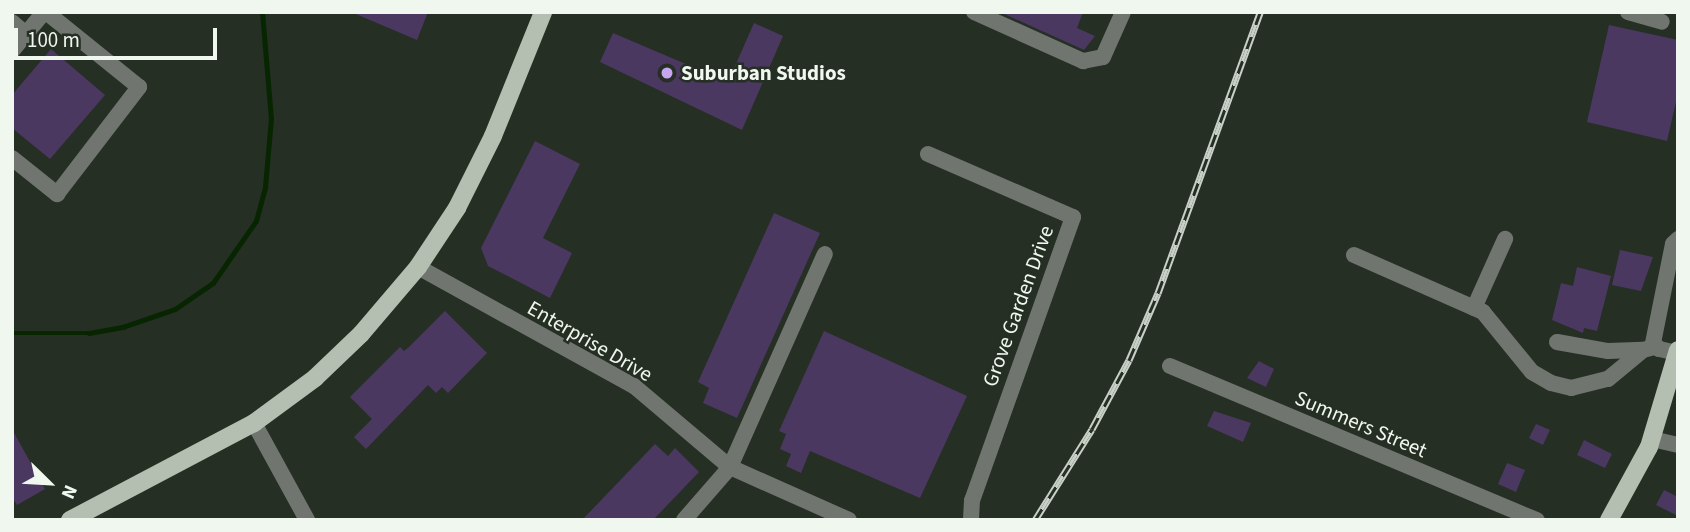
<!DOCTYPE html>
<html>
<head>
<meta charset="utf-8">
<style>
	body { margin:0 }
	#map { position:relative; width:1690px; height:532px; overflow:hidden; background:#252f23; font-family:"Source Sans 3",sans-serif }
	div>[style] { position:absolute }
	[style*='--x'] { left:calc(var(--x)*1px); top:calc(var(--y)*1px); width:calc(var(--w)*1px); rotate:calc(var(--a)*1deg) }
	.stream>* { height:4.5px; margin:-2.25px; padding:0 2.25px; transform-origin:2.25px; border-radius:2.25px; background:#082501 }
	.building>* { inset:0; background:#4a3861 }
	.minor>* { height:16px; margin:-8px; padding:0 8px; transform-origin:8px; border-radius:8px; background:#70756f }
	.major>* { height:18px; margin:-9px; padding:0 9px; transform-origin:9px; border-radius:9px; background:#b4bfb1 }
	.rail>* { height:7px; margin-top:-3.5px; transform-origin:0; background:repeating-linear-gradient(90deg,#252f23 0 13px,#c8d0c7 0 26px); box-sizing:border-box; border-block:2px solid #c8d0c7 }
	.dots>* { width:19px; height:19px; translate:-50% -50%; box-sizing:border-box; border:4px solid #252f23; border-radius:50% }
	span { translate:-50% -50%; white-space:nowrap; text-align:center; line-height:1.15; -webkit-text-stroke:5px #252f23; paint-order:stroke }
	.poi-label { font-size:21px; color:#f0f7ef; font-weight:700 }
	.left { translate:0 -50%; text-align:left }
	.street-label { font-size:21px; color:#f0f7ef }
	.frame { position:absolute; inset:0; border:14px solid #f0f7ef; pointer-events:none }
	.north { position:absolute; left:14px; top:448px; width:70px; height:70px; -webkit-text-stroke:5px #252f23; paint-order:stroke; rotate:114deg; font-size:19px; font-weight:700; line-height:28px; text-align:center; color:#f0f7ef }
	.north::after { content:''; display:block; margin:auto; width:24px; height:32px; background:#f0f7ef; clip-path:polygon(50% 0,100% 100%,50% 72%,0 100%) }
	.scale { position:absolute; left:14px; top:28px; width:203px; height:32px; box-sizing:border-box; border:4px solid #f0f7ef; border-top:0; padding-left:9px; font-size:21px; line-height:24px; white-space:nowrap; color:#f0f7ef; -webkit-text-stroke:5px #252f23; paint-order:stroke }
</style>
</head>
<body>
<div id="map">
	<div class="stream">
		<div style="--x:12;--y:333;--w:77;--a:0"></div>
		<div style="--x:89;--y:333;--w:35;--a:-10"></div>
		<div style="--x:123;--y:327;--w:55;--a:-19.1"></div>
		<div style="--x:175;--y:309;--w:46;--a:-34.4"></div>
		<div style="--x:213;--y:283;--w:75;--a:-55.3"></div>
		<div style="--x:256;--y:221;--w:35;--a:-75"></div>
		<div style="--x:265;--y:187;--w:68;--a:-85"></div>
		<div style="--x:271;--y:119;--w:107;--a:-94.8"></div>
	</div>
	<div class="building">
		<div style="clip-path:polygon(351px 12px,428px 12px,417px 40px)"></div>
		<div style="clip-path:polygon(1000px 12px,1083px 12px,1077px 28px,1095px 36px,1084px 50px)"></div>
		<div style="clip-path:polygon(754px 23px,783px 36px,742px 130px,600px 62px,613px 33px,728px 82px)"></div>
		<div style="clip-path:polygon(1609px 25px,1678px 40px,1678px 93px,1667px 141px,1587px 122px)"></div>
		<div style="clip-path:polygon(51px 49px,105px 95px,50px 159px,12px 128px,12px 95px)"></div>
		<div style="clip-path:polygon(535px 141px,580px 164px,543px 238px,572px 253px,550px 298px,488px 266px,481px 248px)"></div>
		<div style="clip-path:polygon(774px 213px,820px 233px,737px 418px,703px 403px,709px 388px,698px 382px)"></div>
		<div style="clip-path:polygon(1620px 250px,1653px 257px,1641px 291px,1612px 285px)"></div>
		<div style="clip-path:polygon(1577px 267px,1611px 276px,1597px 331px,1584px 328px,1583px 333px,1552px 320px,1561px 283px,1573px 286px)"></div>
		<div style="clip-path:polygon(445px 311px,487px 353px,448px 393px,442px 387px,436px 393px,428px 385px,366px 449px,354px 437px,372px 419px,350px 397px,400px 347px,404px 351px,409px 347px)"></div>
		<div style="clip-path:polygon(824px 331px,967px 396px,920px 498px,810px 451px,801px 473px,786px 466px,791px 454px,780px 449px,786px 434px,779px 431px)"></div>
		<div style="clip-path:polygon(1259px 361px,1274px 369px,1266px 387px,1247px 378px)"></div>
		<div style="clip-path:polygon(1214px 411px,1251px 423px,1243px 442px,1207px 426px)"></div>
		<div style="clip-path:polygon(1536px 424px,1550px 430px,1543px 445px,1529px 438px)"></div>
		<div style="clip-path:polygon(12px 429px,45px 489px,17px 505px,12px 497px)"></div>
		<div style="clip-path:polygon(1584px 440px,1612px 454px,1605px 468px,1577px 455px)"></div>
		<div style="clip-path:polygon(655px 444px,668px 456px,675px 448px,699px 472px,653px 520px,582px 520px)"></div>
		<div style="clip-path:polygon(1507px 463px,1525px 470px,1516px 492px,1498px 484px)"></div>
		<div style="clip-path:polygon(1664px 490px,1678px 497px,1678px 516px,1656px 505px)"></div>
	</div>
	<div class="minor">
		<div style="--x:974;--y:12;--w:120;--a:24.2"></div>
		<div style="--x:1083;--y:61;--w:20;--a:-11"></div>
		<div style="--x:1103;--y:57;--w:49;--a:-66"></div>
		<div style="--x:1628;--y:12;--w:35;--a:16"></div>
		<div style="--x:12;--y:22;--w:18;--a:41"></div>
		<div style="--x:12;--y:51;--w:50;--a:-50.6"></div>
		<div style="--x:928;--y:154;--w:158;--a:23.5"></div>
		<div style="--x:1073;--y:217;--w:300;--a:109.6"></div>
		<div style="--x:972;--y:500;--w:20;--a:93"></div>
		<div style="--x:12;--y:158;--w:58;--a:38.7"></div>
		<div style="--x:57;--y:194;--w:135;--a:-52.5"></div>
		<div style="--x:139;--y:87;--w:119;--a:-141.1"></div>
		<div style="--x:1354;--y:255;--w:141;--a:23.8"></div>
		<div style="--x:1483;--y:312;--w:77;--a:50.8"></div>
		<div style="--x:1532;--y:372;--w:22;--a:30"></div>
		<div style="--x:1551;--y:383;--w:21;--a:14"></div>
		<div style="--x:1571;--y:388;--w:38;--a:-14"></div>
		<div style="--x:1608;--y:379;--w:45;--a:-39.6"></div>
		<div style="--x:1643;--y:350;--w:12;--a:-14"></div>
		<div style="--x:418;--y:267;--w:247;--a:28.9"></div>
		<div style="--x:634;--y:386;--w:126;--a:40.2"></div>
		<div style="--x:730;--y:467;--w:130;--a:24"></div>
		<div style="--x:1474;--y:308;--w:76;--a:-65.8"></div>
		<div style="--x:1557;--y:342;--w:52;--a:10"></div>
		<div style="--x:1608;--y:351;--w:35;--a:-2"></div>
		<div style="--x:1677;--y:353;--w:18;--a:-167"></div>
		<div style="--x:1659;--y:349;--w:8;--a:-135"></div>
		<div style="--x:1653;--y:343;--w:101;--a:-78.6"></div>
		<div style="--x:1673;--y:244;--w:7;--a:-45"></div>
		<div style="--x:1170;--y:366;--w:398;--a:22.8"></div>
		<div style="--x:254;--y:423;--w:111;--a:61.3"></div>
		<div style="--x:1652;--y:439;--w:27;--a:13"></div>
		<div style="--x:684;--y:520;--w:70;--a:-49"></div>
		<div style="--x:730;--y:467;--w:233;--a:-66"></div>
	</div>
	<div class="major">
		<div style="--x:70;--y:520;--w:208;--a:-27.8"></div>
		<div style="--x:254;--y:423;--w:76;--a:-36.4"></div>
		<div style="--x:315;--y:378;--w:64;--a:-43.7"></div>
		<div style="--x:361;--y:334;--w:88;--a:-49.6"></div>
		<div style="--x:418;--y:267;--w:71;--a:-56.5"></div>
		<div style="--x:457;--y:208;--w:80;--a:-63.4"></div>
		<div style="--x:493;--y:136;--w:134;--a:-68"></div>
		<div style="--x:1609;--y:520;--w:83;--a:-61.3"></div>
		<div style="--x:1649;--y:447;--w:101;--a:-73.4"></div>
	</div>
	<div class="rail">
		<div style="--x:1035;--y:520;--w:107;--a:-57.9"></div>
		<div style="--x:1092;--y:429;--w:78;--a:-61.8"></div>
		<div style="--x:1129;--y:360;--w:73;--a:-66.6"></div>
		<div style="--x:1158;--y:293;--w:299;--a:-70"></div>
	</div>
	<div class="dots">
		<div style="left:667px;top:73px;background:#c6a6f0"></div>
	</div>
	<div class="poi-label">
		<span class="left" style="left:681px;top:73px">Suburban Studios</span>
	</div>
	<div class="street-label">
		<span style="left:1018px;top:306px;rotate:-70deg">Grove Garden Drive</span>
		<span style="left:590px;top:341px;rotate:30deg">Enterprise Drive</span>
		<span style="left:1361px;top:424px;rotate:23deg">Summers Street</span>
	</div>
	<div class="frame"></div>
	<div class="north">N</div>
	<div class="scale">100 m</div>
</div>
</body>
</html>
